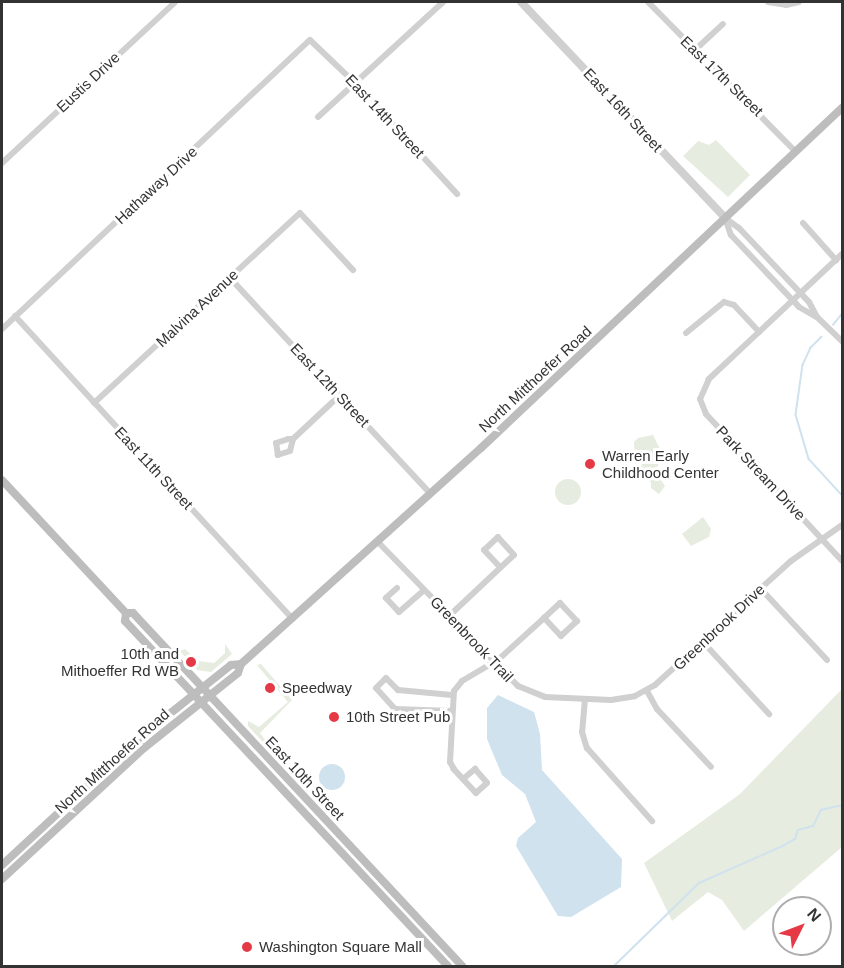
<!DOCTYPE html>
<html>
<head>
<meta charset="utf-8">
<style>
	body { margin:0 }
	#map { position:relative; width:844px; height:968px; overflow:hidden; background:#fff; font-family:Arial,sans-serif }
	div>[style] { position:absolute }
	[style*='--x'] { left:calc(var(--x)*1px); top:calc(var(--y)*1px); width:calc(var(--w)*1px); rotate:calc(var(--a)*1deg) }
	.green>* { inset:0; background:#e6ecdf }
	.round { border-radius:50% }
	.water>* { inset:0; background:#cfe2ee }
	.stream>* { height:1.5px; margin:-0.75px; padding:0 0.75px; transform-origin:0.75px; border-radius:0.75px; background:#cfe2ee }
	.minor>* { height:6px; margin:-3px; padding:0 3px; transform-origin:3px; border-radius:3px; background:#d0d0d0 }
	.tertiary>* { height:8px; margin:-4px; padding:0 4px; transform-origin:4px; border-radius:4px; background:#d0d0d0 }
	.secondary>* { height:8px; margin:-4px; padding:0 4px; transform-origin:4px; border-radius:4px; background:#bdbdbd }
	.dots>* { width:16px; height:16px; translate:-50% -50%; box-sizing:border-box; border:3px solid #fff; border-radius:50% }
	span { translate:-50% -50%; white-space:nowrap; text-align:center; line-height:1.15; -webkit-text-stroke:6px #fff; paint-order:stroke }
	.street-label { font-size:15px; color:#333 }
	.poi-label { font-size:15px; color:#333 }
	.left { translate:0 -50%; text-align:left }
	.right { translate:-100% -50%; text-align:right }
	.frame { position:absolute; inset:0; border:3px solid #333; pointer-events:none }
	.north { position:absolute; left:772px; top:896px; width:60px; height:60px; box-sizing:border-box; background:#fff; border:2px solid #adadad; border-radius:50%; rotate:48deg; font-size:16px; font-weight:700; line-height:24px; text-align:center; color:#333 }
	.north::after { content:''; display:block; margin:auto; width:21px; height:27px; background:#e63946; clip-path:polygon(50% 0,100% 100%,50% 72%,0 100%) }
</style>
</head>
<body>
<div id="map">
	<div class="green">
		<div style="clip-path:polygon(716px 140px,750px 175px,728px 197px,683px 156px,698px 141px,709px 145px)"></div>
		<div style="clip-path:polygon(653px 435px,663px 455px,655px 472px,665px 486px,659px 494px,651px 488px,651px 482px,636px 476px,634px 442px,638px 438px)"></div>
		<div class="round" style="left:555px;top:479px;width:26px;height:26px"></div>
		<div style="clip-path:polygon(703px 517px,711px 529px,709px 537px,691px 546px,682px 534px)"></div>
		<div style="clip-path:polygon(225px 644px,232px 654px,211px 672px,197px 670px,180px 651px,185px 649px,198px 661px,214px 663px,225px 653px)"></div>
		<div style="clip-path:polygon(261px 664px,292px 700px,260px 733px,278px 758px,248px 726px,248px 721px,259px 727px,288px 702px,257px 665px)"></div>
		<div style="clip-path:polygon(842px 689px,842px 847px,744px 931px,722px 900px,708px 892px,672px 921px,644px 863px,740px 794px)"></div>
	</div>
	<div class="water">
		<div style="clip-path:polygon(498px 695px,534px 712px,540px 734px,542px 770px,622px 859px,621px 887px,571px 917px,558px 916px,516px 846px,518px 838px,536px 822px,525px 794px,502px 775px,487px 739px,487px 708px)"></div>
		<div class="round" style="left:319px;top:764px;width:26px;height:26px"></div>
	</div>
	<div class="stream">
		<div style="--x:833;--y:325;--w:14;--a:-51"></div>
		<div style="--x:822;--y:337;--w:16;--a:135"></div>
		<div style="--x:811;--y:348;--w:19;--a:115"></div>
		<div style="--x:803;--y:365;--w:50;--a:98"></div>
		<div style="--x:796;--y:415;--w:46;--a:73.5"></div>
		<div style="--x:809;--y:459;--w:49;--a:47.5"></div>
		<div style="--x:614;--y:966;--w:119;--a:-44.3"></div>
		<div style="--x:699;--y:883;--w:92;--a:-23.8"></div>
		<div style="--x:783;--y:846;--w:14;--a:-30"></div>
		<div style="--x:795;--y:839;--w:9;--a:-72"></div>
		<div style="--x:798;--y:830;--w:16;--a:-15"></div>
		<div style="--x:813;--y:826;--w:18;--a:-63"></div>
		<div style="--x:821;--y:810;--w:22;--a:-13"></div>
	</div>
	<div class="minor">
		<div style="--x:648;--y:2;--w:211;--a:45.4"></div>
		<div style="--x:768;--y:2;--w:18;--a:9"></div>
		<div style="--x:786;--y:5;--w:13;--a:-13"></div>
		<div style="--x:695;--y:50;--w:38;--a:-43"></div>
		<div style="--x:318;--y:117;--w:170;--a:-42.6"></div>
		<div style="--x:2;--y:163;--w:236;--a:-42.9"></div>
		<div style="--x:725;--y:218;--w:17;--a:36"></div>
		<div style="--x:739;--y:228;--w:102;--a:46.6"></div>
		<div style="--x:809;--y:302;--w:17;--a:62"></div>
		<div style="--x:817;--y:317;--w:35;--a:44"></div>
		<div style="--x:725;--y:218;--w:18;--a:71"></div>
		<div style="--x:731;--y:235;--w:99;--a:46.6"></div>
		<div style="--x:799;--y:307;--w:20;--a:30"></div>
		<div style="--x:803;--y:223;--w:50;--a:48.3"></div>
		<div style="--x:842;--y:254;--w:183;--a:136.8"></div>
		<div style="--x:709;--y:379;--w:22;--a:114"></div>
		<div style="--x:700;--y:399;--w:16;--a:68"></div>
		<div style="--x:706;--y:414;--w:200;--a:47.2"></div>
		<div style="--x:230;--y:278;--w:294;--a:47.1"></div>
		<div style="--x:15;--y:316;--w:411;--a:47.5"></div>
		<div style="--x:2;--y:329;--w:422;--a:-43.2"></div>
		<div style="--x:310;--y:40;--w:62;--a:43.7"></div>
		<div style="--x:355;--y:83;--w:151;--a:47.4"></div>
		<div style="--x:686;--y:333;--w:49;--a:-39.2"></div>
		<div style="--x:724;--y:302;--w:10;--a:17"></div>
		<div style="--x:734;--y:305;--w:37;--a:47"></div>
		<div style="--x:94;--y:403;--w:280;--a:-42.7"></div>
		<div style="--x:300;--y:213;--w:78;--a:47.1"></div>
		<div style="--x:288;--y:439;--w:5;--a:0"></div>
		<div style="--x:293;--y:439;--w:12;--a:104"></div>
		<div style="--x:290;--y:451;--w:13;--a:162"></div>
		<div style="--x:278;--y:455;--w:12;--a:-99"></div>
		<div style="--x:276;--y:443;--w:13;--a:-18"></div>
		<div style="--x:293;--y:439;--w:64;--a:-43.1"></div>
		<div style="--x:378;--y:542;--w:201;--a:45.8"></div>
		<div style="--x:518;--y:686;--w:29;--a:22"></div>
		<div style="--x:545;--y:697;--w:66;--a:2.6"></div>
		<div style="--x:611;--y:700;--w:24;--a:-9"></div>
		<div style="--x:635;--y:696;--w:23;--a:-29"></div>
		<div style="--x:655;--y:685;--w:184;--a:-42.4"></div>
		<div style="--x:791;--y:561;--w:62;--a:-35.2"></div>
		<div style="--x:397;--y:588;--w:15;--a:138"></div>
		<div style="--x:386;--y:598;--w:19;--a:47"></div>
		<div style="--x:399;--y:612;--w:33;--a:-41"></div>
		<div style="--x:761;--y:589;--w:97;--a:47.1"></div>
		<div style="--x:449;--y:616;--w:89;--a:-43.2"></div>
		<div style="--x:514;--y:555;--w:24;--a:-132"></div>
		<div style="--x:498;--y:537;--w:19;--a:137"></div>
		<div style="--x:484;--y:550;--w:23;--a:47"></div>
		<div style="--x:703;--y:642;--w:98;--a:47.5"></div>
		<div style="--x:647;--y:691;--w:21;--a:61"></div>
		<div style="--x:657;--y:709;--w:79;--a:47"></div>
		<div style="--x:585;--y:699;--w:33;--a:95"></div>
		<div style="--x:582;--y:732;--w:17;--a:73"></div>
		<div style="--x:587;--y:748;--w:98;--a:48.3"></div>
		<div style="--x:451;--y:711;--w:56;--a:-178"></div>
		<div style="--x:395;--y:709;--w:28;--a:-132"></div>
		<div style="--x:376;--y:688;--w:14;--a:-45"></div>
		<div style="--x:386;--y:678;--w:17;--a:45"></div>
		<div style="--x:398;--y:690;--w:54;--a:5.3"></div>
		<div style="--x:463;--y:779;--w:16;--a:-40"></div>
		<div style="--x:475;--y:769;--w:18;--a:49"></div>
		<div style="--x:487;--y:783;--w:15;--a:138"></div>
		<div style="--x:476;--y:793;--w:33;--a:-133"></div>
		<div style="--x:454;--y:769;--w:8;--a:-120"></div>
		<div style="--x:450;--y:762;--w:71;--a:-86.8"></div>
		<div style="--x:454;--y:691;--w:13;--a:-51"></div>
		<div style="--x:462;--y:681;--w:43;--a:-30.7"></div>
		<div style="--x:499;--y:659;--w:61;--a:-42.3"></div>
		<div style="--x:544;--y:618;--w:22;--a:-43"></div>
		<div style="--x:560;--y:603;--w:25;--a:47"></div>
		<div style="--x:577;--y:621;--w:22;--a:137"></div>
		<div style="--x:561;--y:636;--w:25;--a:-133"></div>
	</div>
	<div class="tertiary">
		<div style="--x:521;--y:2;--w:297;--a:46.6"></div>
	</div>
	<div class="secondary">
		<div style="--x:2;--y:480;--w:182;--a:47"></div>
		<div style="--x:126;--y:613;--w:7;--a:0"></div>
		<div style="--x:133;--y:613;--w:483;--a:47"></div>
		<div style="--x:126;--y:613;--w:8;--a:97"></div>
		<div style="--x:125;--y:621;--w:473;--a:46.9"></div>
		<div style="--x:2;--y:865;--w:185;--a:-42.8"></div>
		<div style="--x:138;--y:739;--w:119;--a:-38.5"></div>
		<div style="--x:231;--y:665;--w:10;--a:-6"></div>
		<div style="--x:2;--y:879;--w:193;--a:-42.7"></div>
		<div style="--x:144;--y:748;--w:120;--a:-38.6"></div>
		<div style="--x:238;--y:673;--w:9;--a:-72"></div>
		<div style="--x:241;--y:664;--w:323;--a:-42"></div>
		<div style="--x:481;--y:448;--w:496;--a:-43.3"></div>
	</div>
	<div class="dots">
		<div style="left:590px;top:464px;background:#e63946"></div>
		<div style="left:191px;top:662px;background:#e63946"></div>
		<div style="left:270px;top:688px;background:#e63946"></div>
		<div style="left:334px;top:717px;background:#e63946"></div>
		<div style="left:247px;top:947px;background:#e63946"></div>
	</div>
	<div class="street-label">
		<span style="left:722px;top:76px;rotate:44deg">East 17th Street</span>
		<span style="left:88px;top:82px;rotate:-43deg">Eustis Drive</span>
		<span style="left:623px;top:110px;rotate:47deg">East 16th Street</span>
		<span style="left:385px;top:116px;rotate:47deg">East 14th Street</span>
		<span style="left:156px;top:185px;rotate:-43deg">Hathaway Drive</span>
		<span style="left:197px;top:308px;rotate:-43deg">Malvina Avenue</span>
		<span style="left:535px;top:379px;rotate:-43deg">North Mitthoefer Road</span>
		<span style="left:330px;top:385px;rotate:47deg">East 12th Street</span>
		<span style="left:154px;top:468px;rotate:47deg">East 11th Street</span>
		<span style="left:761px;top:473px;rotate:47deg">Park Stream Drive</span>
		<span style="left:719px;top:627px;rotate:-43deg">Greenbrook Drive</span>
		<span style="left:472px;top:639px;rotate:46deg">Greenbrook Trail</span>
		<span style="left:112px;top:761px;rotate:-42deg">North Mitthoefer Road</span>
		<span style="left:305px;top:778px;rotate:47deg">East 10th Street</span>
	</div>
	<div class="poi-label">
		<span class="left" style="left:602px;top:464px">Warren Early<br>Childhood Center</span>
		<span class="right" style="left:179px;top:662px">10th and<br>Mithoeffer Rd WB</span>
		<span class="left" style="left:282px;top:688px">Speedway</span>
		<span class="left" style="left:346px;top:717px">10th Street Pub</span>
		<span class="left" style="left:259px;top:947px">Washington Square Mall</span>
	</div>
	<div class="frame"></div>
	<div class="north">N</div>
</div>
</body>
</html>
